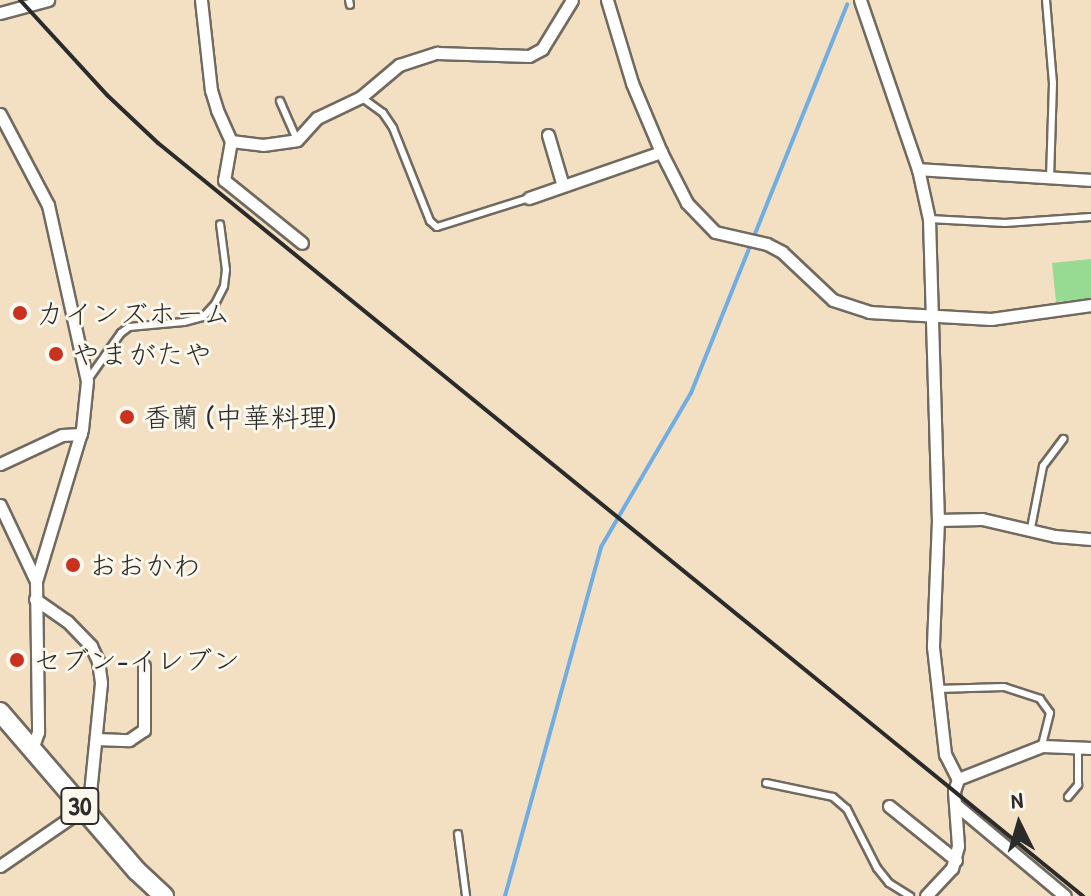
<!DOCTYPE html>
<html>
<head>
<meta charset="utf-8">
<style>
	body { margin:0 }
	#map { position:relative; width:1091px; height:896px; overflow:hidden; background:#f3dfc2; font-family:"Patrick Hand","Klee One",sans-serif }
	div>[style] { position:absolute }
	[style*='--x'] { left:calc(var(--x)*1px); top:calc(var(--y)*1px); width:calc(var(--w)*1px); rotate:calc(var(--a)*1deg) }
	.green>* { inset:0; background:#97da92 }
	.stream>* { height:4px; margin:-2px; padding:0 2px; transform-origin:2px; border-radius:2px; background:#70ade2 }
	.roads { filter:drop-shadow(2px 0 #716a60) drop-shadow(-2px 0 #716a60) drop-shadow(0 2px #716a60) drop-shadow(0 -2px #716a60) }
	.service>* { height:6px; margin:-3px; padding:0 3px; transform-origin:3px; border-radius:3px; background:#fff }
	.minor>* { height:11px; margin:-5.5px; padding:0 5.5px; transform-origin:5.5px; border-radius:5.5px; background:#fff }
	.primary>* { height:18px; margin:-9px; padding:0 9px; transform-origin:9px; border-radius:9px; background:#fff }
	.rail>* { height:4px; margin:-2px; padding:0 2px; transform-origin:2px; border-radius:2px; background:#2b2b2b }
	.dots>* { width:22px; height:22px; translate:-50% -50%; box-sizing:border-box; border:4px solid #fbf7ec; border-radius:50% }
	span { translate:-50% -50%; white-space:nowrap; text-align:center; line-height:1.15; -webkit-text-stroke:6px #fbf7ec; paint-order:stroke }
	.shield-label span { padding:2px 6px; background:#fbf7ec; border:2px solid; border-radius:6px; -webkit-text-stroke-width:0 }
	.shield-label { font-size:26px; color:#2b2b2b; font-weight:700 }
	.poi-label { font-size:28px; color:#2b2b2b }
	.left { translate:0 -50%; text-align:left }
	.north { position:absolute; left:979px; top:784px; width:80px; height:80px; -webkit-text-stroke:6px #fbf7ec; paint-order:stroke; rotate:355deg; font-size:22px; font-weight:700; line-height:32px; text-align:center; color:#2b2b2b }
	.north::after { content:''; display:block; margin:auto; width:28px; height:36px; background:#2b2b2b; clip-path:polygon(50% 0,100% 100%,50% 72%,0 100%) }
</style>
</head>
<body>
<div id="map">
	<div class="green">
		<div style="clip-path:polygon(1091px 259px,1091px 298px,1056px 302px,1052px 263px)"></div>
	</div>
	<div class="stream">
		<div style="--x:505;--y:896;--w:362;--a:-74.6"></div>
		<div style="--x:601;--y:547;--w:178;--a:-59.7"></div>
		<div style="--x:691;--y:393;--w:419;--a:-68.1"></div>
	</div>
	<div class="roads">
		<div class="service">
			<div style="--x:349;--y:0;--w:5;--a:79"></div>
			<div style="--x:1046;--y:0;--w:83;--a:85.2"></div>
			<div style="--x:1053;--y:83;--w:94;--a:91.8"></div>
			<div style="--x:361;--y:97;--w:27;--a:36"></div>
			<div style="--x:383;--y:113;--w:18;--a:56"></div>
			<div style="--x:393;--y:128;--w:100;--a:68.3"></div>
			<div style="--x:430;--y:221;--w:9;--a:41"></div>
			<div style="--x:437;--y:227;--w:96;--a:-17.5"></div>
			<div style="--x:280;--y:101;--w:43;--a:66.4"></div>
			<div style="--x:929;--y:219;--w:76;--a:3"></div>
			<div style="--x:1005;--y:223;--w:86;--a:-4"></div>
			<div style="--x:87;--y:381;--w:59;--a:-54.7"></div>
			<div style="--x:121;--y:333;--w:10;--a:-37"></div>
			<div style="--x:129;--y:327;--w:55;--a:-5.2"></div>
			<div style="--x:184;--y:322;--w:20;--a:-15"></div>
			<div style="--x:203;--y:317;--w:18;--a:-47"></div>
			<div style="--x:215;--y:304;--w:20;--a:-63"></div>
			<div style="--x:224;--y:286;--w:16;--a:-83"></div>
			<div style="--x:226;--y:270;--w:46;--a:-97.4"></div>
			<div style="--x:1031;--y:528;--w:63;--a:-79"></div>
			<div style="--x:1043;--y:466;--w:34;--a:-53"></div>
			<div style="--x:937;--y:689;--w:67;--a:-1.7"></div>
			<div style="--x:1004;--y:687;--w:38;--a:18"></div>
			<div style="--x:1040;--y:699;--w:17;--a:54"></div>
			<div style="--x:1050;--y:713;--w:34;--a:104"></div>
			<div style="--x:766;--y:783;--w:68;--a:11.8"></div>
			<div style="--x:833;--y:797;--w:18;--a:41"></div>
			<div style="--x:847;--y:809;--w:66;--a:63"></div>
			<div style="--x:877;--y:868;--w:19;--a:51"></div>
			<div style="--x:889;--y:883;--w:25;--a:32"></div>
			<div style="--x:1068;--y:797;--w:16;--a:-50"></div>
			<div style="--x:1078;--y:785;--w:37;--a:-90"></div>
			<div style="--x:458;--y:834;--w:63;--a:82.6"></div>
		</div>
		<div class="minor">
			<div style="--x:201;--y:0;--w:91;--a:83.7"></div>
			<div style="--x:211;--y:90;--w:21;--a:73"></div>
			<div style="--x:217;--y:110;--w:34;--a:66"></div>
			<div style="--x:231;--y:141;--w:32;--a:7"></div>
			<div style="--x:263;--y:145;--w:34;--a:-8"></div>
			<div style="--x:297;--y:140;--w:30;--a:-48"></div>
			<div style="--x:317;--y:118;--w:49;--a:-25.5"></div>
			<div style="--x:361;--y:97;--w:50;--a:-40.1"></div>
			<div style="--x:399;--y:65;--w:40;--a:-18"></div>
			<div style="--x:437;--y:53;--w:92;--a:1.9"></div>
			<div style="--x:529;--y:56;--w:15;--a:-28"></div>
			<div style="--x:542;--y:49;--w:57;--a:-58.5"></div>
			<div style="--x:607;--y:0;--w:87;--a:73.2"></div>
			<div style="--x:632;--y:83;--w:75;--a:67.2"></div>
			<div style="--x:661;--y:152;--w:57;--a:63"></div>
			<div style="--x:687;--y:203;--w:40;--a:46"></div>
			<div style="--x:715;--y:232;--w:53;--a:13"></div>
			<div style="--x:767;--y:244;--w:17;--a:28"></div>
			<div style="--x:782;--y:252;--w:70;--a:43.3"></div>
			<div style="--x:833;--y:300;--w:38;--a:18"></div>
			<div style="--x:869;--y:312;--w:122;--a:3.3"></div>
			<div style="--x:991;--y:319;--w:101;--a:-8"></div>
			<div style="--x:860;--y:0;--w:179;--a:71.1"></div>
			<div style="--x:918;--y:169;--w:51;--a:77.6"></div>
			<div style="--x:929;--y:219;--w:301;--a:88.3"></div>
			<div style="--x:938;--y:520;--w:127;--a:92.3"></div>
			<div style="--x:933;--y:647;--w:108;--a:83.6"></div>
			<div style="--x:945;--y:754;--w:28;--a:63"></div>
			<div style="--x:958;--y:779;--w:13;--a:108"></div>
			<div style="--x:954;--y:791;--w:55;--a:85.8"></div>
			<div style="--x:958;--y:846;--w:23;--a:105"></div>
			<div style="--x:952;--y:868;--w:38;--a:133"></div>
			<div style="--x:0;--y:13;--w:50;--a:-15.2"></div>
			<div style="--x:0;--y:114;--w:103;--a:62.2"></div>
			<div style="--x:48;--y:205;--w:180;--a:77.5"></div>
			<div style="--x:87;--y:381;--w:48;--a:95.9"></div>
			<div style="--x:82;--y:429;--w:159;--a:106.8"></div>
			<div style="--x:36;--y:581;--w:151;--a:89.2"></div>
			<div style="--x:38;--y:732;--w:18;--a:109"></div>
			<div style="--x:548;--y:135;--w:53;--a:73.6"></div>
			<div style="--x:231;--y:141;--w:40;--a:100"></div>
			<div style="--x:224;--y:180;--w:100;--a:38.9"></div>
			<div style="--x:918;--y:169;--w:173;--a:3.6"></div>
			<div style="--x:529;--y:198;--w:140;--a:-19.2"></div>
			<div style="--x:0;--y:464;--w:68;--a:-25.1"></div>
			<div style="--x:62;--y:435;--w:19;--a:-3"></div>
			<div style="--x:0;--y:505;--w:84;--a:64.7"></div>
			<div style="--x:938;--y:520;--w:44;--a:-1.3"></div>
			<div style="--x:982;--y:519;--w:75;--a:13.1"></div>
			<div style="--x:1055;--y:536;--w:36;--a:5"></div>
			<div style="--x:35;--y:599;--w:39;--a:35"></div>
			<div style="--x:67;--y:621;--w:35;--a:46"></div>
			<div style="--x:91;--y:646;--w:17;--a:65"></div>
			<div style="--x:98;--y:661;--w:22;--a:82"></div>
			<div style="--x:101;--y:683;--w:132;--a:95.7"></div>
			<div style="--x:96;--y:739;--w:33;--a:2"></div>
			<div style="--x:129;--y:740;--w:18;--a:-34"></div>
			<div style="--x:144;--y:730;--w:64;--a:-90"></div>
			<div style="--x:958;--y:779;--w:90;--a:-21.4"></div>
			<div style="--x:1042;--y:746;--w:49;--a:2.3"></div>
			<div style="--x:955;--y:804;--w:143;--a:39.9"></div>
			<div style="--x:889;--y:806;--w:86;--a:38.9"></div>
			<div style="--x:0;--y:866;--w:101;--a:-34.5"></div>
		</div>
		<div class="primary">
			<div style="--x:0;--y:712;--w:210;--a:49.3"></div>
			<div style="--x:137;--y:871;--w:37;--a:43"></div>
		</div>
	</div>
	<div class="rail">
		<div style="--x:20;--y:0;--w:129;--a:47.5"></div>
		<div style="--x:107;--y:95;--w:70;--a:43.3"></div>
		<div style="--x:158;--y:143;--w:1193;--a:39.15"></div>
	</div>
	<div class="dots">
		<div style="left:20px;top:313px;background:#c8321e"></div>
		<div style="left:56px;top:354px;background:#c8321e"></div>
		<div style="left:127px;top:417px;background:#c8321e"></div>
		<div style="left:73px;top:565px;background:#c8321e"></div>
		<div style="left:17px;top:660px;background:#c8321e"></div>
	</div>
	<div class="shield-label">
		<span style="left:80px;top:806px">30</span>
	</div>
	<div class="poi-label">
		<span class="left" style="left:36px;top:313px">カインズホーム</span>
		<span class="left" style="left:72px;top:354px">やまがたや</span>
		<span class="left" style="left:143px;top:417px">香蘭 (中華料理)</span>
		<span class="left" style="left:89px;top:565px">おおかわ</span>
		<span class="left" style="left:33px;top:660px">セブン-イレブン</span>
	</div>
	<div class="north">N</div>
</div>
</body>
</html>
